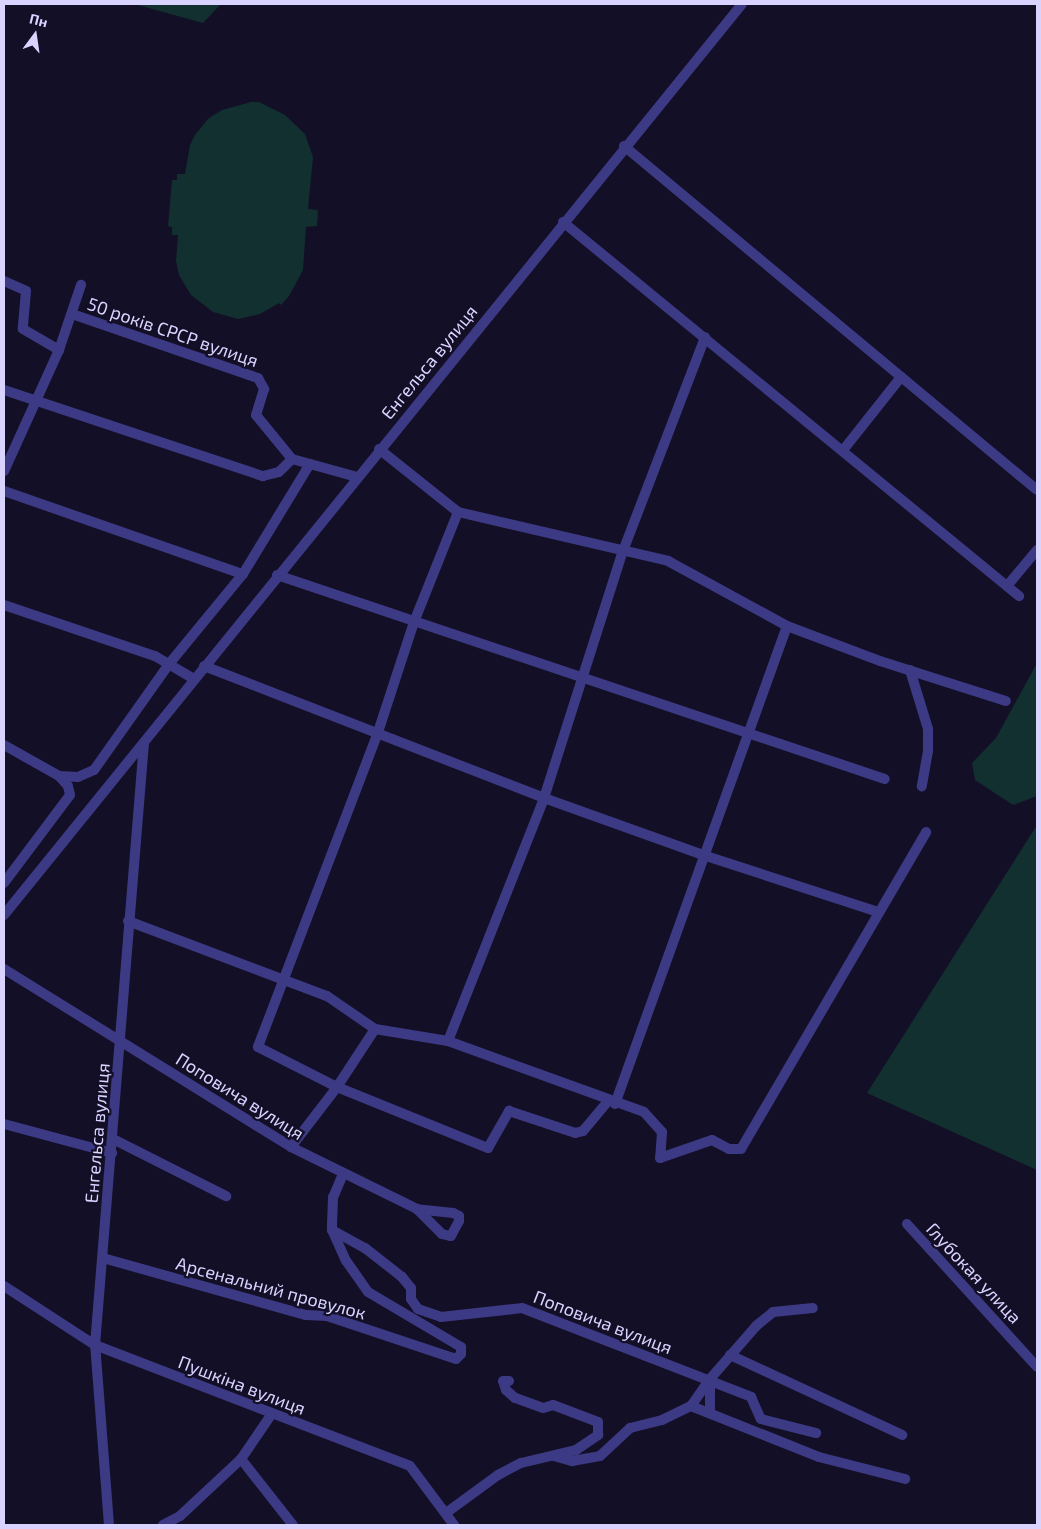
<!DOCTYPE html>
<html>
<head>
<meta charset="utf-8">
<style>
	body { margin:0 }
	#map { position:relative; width:1041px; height:1529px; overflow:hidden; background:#130f26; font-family:"Exo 2",sans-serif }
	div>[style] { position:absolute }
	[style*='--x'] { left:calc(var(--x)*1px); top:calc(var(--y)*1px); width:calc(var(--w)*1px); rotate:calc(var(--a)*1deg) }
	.green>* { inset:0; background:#12302f }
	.minor>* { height:10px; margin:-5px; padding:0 5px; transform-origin:5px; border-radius:5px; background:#3d3a85 }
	span { translate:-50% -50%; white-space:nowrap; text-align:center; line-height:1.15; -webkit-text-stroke:4.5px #130f26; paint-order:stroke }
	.street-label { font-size:18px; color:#d9d4ff }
	.frame { position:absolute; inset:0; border:5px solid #d9d4ff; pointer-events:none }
	.north { position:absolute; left:10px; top:10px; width:50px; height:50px; -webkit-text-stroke:4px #130f26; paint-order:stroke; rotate:14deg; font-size:14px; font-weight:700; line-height:20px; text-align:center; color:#d9d4ff }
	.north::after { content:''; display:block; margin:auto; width:18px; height:22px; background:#d9d4ff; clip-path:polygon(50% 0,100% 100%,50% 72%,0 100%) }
</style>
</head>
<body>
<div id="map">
	<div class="green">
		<div style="clip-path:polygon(134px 4px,221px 4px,203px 23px)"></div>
		<div style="clip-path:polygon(251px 102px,259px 102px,285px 115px,305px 134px,313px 157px,308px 209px,318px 210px,317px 226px,306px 227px,303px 270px,289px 296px,281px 305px,279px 303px,260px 314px,238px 319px,213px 312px,191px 295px,179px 275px,176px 261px,178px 235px,172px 235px,172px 227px,168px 226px,172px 180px,177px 180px,177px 174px,185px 174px,190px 145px,195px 135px,209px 118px,222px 110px)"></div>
		<div style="clip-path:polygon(1037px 663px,1037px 796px,1013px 805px,975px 780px,972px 763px,996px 738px)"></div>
		<div style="clip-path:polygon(1037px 825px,1037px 1170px,867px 1093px)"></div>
	</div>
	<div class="minor">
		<div style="--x:624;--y:146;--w:537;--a:39.79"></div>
		<div style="--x:563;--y:222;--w:590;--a:39.36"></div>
		<div style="--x:4;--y:281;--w:24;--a:24"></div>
		<div style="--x:26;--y:291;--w:38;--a:95"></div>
		<div style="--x:23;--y:329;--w:42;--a:30.3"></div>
		<div style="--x:59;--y:350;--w:133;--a:114.4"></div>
		<div style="--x:72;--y:314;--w:197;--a:19"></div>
		<div style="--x:258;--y:378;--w:13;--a:61"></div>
		<div style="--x:264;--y:389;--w:27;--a:107"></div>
		<div style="--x:256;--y:415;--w:57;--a:50.7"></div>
		<div style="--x:292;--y:459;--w:67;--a:15.5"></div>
		<div style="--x:59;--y:350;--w:69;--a:-71.3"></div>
		<div style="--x:4;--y:390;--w:273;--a:18.4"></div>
		<div style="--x:263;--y:476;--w:16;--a:-14"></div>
		<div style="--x:279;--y:472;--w:18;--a:-45"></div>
		<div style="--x:379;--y:449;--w:101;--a:38.6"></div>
		<div style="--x:458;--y:512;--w:216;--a:13.1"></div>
		<div style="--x:668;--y:561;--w:136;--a:28.6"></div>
		<div style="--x:787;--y:626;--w:99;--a:20.6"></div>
		<div style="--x:880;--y:661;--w:132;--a:17.6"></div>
		<div style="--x:844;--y:449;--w:92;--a:-51.6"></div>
		<div style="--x:4;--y:491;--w:253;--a:19.2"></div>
		<div style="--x:458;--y:512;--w:118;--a:111.8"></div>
		<div style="--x:414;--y:622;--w:119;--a:108.1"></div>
		<div style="--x:377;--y:735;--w:334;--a:110.9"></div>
		<div style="--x:258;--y:1047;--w:89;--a:26.9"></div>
		<div style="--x:337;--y:1087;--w:163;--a:22"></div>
		<div style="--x:488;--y:1148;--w:43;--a:-60.4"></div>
		<div style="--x:509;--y:1111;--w:70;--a:18.4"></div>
		<div style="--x:575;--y:1133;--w:8;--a:-14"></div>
		<div style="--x:583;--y:1131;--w:39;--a:-50"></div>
		<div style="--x:277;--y:575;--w:641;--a:18.55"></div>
		<div style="--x:1007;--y:586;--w:47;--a:-50.2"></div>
		<div style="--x:4;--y:605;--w:159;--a:18.7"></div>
		<div style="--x:155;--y:656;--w:45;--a:30.5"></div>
		<div style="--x:204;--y:666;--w:365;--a:21.2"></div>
		<div style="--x:544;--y:798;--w:172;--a:19.7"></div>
		<div style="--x:706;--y:856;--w:181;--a:18"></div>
		<div style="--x:910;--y:670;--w:62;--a:73"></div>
		<div style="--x:928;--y:729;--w:22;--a:90"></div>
		<div style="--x:928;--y:751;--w:36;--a:100"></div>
		<div style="--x:4;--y:745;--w:63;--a:29.4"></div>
		<div style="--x:59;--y:776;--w:13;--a:48"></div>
		<div style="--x:68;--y:786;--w:9;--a:77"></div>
		<div style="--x:70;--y:795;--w:110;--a:126.9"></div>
		<div style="--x:59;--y:776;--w:19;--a:3"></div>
		<div style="--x:78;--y:777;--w:17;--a:-24"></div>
		<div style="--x:94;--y:770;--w:130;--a:-54.7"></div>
		<div style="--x:169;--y:664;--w:117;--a:-50.6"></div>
		<div style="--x:243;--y:574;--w:129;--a:-58.7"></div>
		<div style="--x:4;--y:915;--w:1172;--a:-50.99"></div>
		<div style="--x:128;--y:921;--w:213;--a:20.7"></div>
		<div style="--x:327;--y:996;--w:58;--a:34.5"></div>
		<div style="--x:4;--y:969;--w:338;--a:31.8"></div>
		<div style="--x:291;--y:1147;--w:140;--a:26.2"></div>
		<div style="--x:417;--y:1209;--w:35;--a:45"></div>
		<div style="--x:442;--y:1234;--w:9;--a:13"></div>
		<div style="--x:451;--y:1236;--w:17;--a:-62"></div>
		<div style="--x:459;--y:1221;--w:5;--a:-90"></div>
		<div style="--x:459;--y:1216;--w:7;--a:-153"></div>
		<div style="--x:453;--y:1213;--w:36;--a:-174"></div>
		<div style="--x:448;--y:1041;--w:261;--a:-68.4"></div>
		<div style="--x:544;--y:798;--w:259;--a:-72.3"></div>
		<div style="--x:623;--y:551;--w:229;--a:-69"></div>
		<div style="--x:615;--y:1104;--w:508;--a:-70.21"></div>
		<div style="--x:4;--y:1124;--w:112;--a:15"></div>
		<div style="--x:113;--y:1139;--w:127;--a:26.8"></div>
		<div style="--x:291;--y:1147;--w:76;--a:-52.5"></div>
		<div style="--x:337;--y:1087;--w:69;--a:-56.8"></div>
		<div style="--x:375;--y:1029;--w:74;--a:9.3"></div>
		<div style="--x:448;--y:1041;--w:208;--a:19.9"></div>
		<div style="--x:644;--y:1112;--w:27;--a:48"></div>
		<div style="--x:662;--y:1132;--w:26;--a:94"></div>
		<div style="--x:660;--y:1158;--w:55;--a:-19.1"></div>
		<div style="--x:712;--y:1140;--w:19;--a:28"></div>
		<div style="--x:729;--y:1149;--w:12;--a:0"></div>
		<div style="--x:741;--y:1149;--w:367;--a:-59.7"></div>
		<div style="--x:343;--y:1174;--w:25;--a:113"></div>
		<div style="--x:333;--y:1197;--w:33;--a:92"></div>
		<div style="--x:332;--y:1230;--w:38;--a:29"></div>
		<div style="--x:365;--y:1248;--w:47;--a:38.1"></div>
		<div style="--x:402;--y:1277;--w:14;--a:51"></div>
		<div style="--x:411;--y:1288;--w:11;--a:90"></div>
		<div style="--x:411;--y:1299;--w:12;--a:55"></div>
		<div style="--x:418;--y:1309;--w:24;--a:19"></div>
		<div style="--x:441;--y:1317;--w:81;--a:-6.3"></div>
		<div style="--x:522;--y:1308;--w:246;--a:21.2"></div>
		<div style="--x:751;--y:1397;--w:24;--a:66"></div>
		<div style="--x:761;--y:1419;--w:57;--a:14.3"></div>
		<div style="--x:907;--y:1224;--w:193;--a:47.7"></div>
		<div style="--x:103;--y:1258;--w:211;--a:15.7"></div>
		<div style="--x:306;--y:1315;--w:21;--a:3"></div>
		<div style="--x:327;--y:1316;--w:136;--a:18.4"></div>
		<div style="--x:456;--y:1359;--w:7;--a:-45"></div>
		<div style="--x:461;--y:1354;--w:7;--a:-90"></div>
		<div style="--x:461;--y:1347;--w:108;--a:-149.4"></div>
		<div style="--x:368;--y:1292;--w:38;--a:-125"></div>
		<div style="--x:346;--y:1261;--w:34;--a:-114"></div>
		<div style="--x:4;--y:1286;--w:108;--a:33"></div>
		<div style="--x:95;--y:1345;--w:337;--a:21"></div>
		<div style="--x:410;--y:1466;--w:74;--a:53.3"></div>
		<div style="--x:730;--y:1355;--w:190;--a:24.9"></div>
		<div style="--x:710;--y:1379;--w:70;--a:-49"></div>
		<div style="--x:756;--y:1326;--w:22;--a:-39"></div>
		<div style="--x:773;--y:1312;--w:40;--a:-5.7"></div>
		<div style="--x:691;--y:1406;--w:138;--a:21.7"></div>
		<div style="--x:819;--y:1457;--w:89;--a:14.3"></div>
		<div style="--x:554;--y:1456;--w:19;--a:16"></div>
		<div style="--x:572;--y:1461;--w:28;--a:-10"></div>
		<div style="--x:600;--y:1456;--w:41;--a:-43"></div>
		<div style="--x:630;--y:1428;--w:33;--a:-14"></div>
		<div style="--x:662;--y:1420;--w:32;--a:-26"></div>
		<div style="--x:691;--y:1406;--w:33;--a:-55"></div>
		<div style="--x:710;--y:1379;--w:33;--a:90"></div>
		<div style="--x:241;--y:1459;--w:84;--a:51.8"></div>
		<div style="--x:446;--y:1513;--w:64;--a:-36.2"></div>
		<div style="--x:498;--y:1475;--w:26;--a:-28"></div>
		<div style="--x:521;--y:1463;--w:57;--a:-13.3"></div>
		<div style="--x:576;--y:1450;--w:27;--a:-34"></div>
		<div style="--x:598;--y:1435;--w:13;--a:-90"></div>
		<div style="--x:598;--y:1422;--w:48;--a:-159.3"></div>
		<div style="--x:553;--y:1405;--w:10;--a:163"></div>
		<div style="--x:543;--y:1408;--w:30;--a:-160"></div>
		<div style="--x:515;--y:1398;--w:12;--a:-138"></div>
		<div style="--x:506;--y:1390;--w:9;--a:-108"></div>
		<div style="--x:503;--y:1381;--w:6;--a:0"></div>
		<div style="--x:109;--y:1525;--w:181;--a:-94.4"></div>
		<div style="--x:95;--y:1345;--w:604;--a:-85.35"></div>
		<div style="--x:163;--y:1525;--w:19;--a:-28"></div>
		<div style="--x:180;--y:1516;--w:83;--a:-43.1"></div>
		<div style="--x:241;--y:1459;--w:53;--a:-55.7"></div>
	</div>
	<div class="street-label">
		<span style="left:173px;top:332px;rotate:19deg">50 років СРСР вулиця</span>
		<span style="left:429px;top:362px;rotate:-51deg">Енгельса вулиця</span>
		<span style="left:240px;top:1096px;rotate:32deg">Поповича вулиця</span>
		<span style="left:97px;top:1133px;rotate:-85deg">Енгельса вулиця</span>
		<span style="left:974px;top:1273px;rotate:47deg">Глубокая улица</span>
		<span style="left:271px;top:1288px;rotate:15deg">Арсенальний провулок</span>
		<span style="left:603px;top:1322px;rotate:21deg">Поповича вулиця</span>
		<span style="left:242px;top:1385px;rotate:21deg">Пушкіна вулиця</span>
	</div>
	<div class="frame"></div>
	<div class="north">Пн</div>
</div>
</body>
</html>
